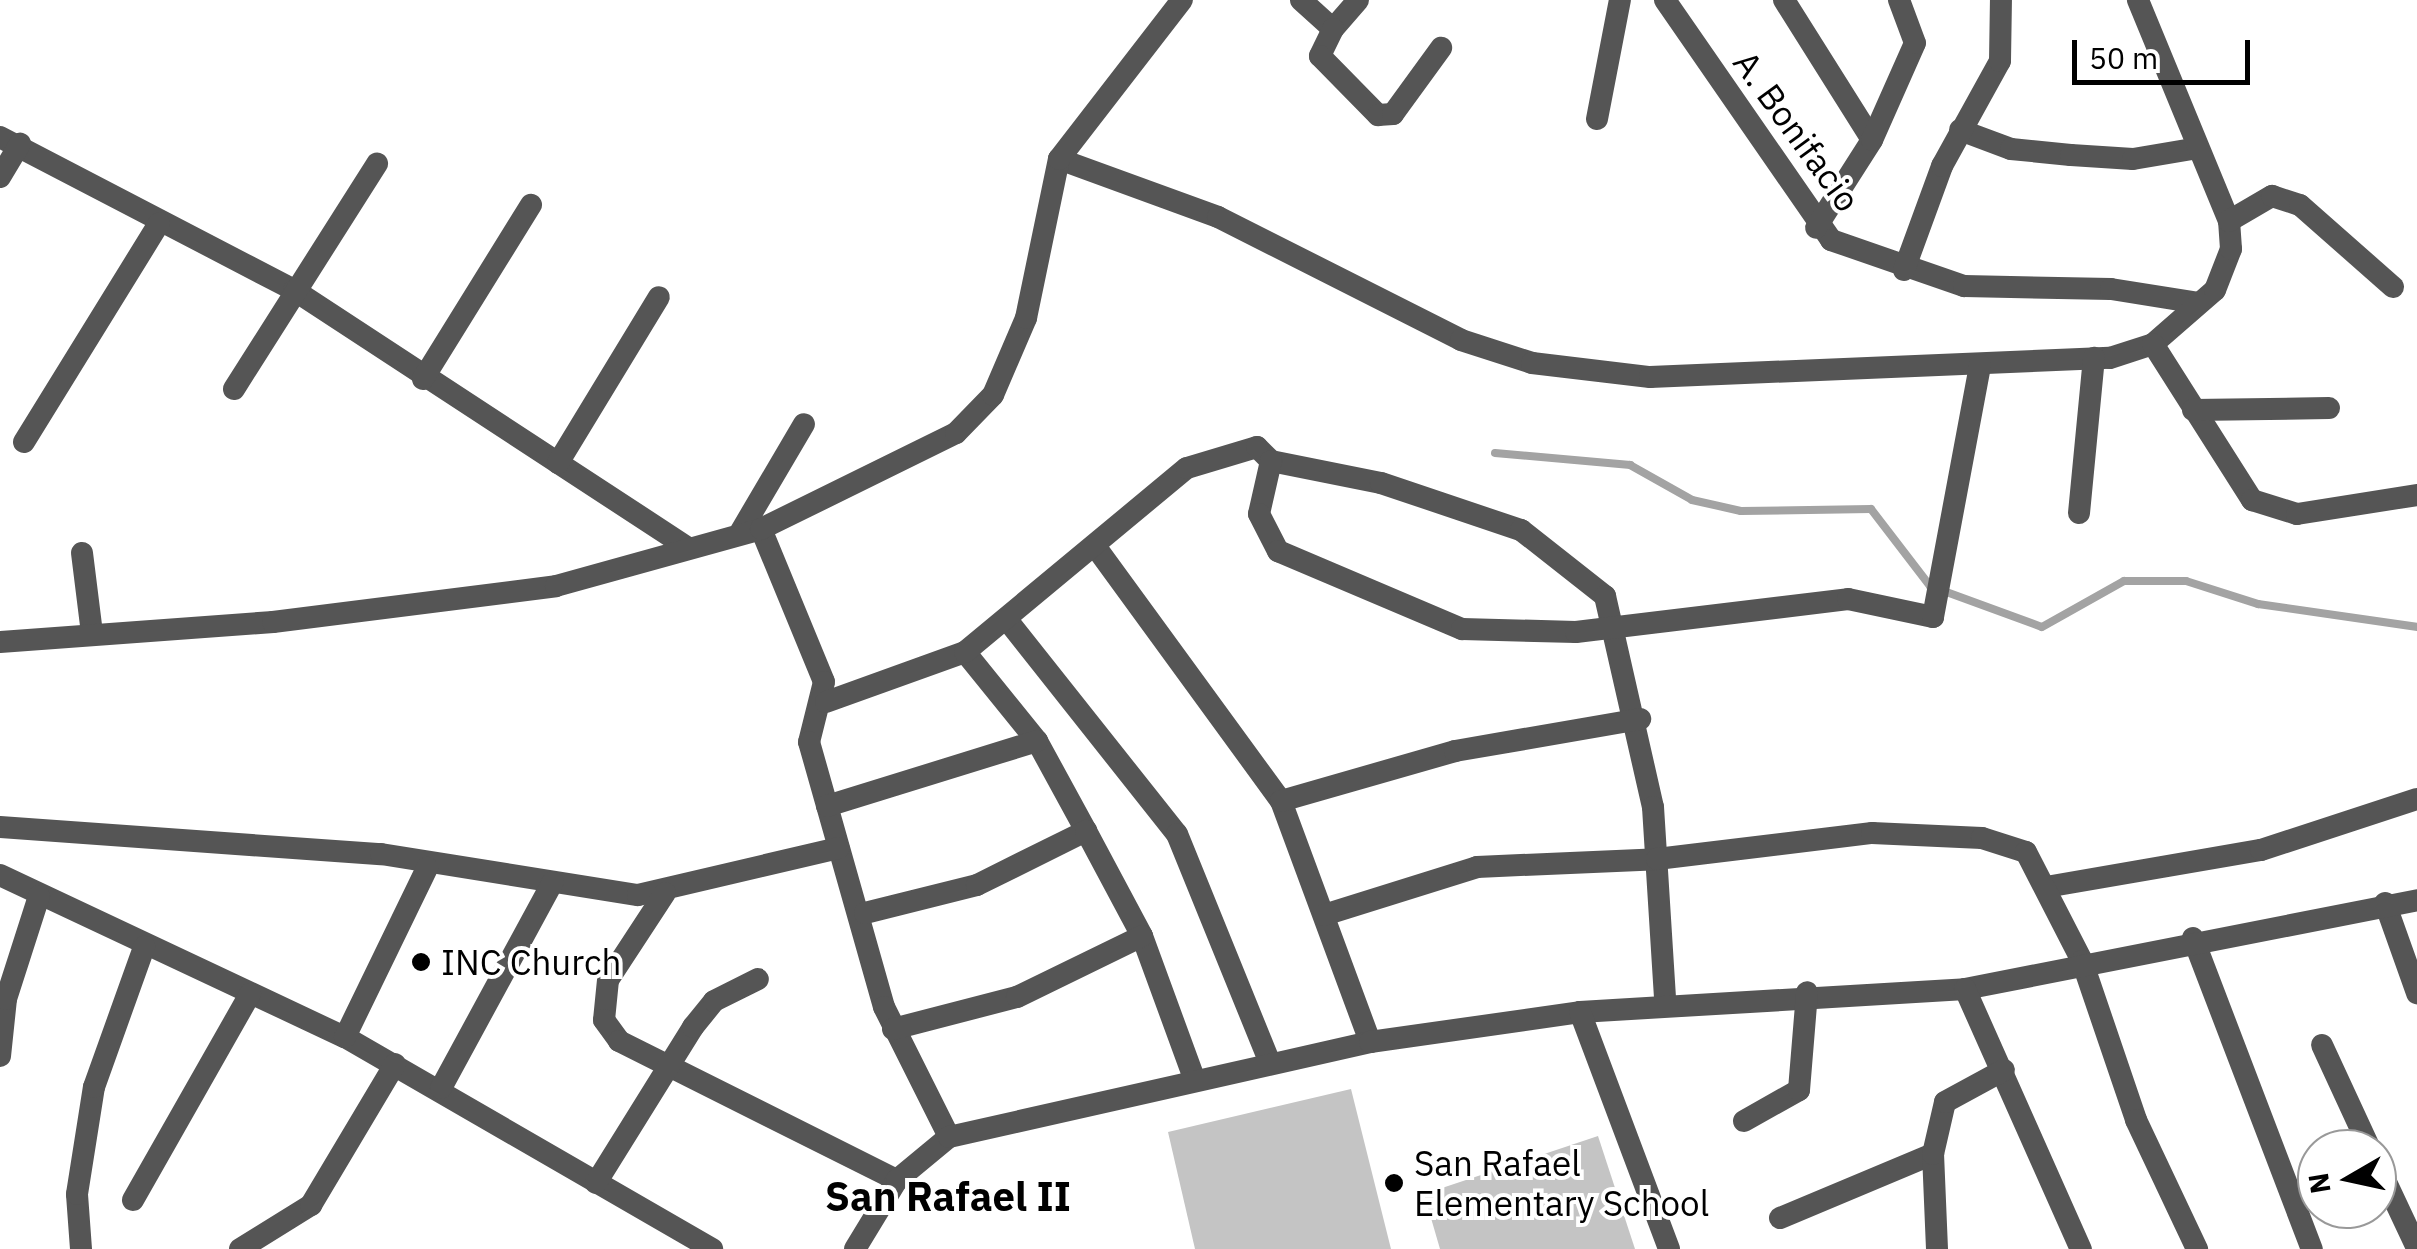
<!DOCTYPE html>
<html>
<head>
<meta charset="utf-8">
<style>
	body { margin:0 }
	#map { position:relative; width:2417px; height:1249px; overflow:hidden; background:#fff; font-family:"IBM Plex Sans",sans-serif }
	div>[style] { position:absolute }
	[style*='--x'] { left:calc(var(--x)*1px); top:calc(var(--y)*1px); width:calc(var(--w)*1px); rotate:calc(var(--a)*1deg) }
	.stream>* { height:8px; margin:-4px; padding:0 4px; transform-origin:4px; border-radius:4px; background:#a3a3a3 }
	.building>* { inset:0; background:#c4c4c4 }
	.minor>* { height:22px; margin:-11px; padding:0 11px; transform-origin:11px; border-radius:11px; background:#555 }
	.dots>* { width:28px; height:28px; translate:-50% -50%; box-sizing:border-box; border:5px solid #fff; border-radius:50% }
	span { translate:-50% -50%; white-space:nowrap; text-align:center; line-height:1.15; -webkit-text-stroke:8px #fff; paint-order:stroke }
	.street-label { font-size:35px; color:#000 }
	.poi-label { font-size:35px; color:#000 }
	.left { translate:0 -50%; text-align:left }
	.quarter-label { font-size:40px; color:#000; font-weight:700 }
	.north { position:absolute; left:2297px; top:1129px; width:100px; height:100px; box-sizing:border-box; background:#fff; border:2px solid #999; border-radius:50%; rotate:261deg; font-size:28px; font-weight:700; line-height:40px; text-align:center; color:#000 }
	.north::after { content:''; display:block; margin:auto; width:35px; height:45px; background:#000; clip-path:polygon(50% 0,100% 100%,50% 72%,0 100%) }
	.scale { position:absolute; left:2072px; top:40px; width:178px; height:45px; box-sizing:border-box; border:5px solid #000; border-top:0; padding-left:12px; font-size:30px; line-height:35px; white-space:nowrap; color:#000; -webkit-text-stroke:8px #fff; paint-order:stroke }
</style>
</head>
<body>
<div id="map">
	<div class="stream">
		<div style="--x:1495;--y:453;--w:136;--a:5.1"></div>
		<div style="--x:1630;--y:465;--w:71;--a:29.4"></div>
		<div style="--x:1692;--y:500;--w:50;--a:12.7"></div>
		<div style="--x:1741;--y:511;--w:130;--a:-0.9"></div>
		<div style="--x:1871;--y:509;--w:97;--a:52.5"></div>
		<div style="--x:1930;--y:586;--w:119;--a:20.1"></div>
		<div style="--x:2042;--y:627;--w:94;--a:-29.3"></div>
		<div style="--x:2124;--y:581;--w:62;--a:0"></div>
		<div style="--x:2186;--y:581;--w:76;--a:17.7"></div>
		<div style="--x:2258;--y:604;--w:161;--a:8.2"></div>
	</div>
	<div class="building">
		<div style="clip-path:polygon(1351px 1089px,1391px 1249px,1195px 1249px,1168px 1132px)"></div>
		<div style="clip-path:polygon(1598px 1136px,1635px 1249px,1440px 1249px,1424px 1194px)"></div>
	</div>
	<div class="minor">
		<div style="--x:1301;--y:0;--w:43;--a:42.2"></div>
		<div style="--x:1333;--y:29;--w:38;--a:-49"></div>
		<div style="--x:1665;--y:0;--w:292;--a:55.3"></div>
		<div style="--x:1831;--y:240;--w:141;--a:19.1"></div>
		<div style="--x:1964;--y:286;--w:147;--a:1.2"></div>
		<div style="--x:2111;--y:289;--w:88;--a:9.1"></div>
		<div style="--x:1784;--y:0;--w:165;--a:57.8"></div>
		<div style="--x:1872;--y:140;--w:104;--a:122.5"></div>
		<div style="--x:1333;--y:29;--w:30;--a:116"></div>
		<div style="--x:1320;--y:56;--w:83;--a:45.5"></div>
		<div style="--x:1378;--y:115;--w:15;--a:-4"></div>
		<div style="--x:1393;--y:114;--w:82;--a:-54"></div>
		<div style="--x:1597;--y:119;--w:121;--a:-79.1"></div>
		<div style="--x:1960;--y:130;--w:54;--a:20.4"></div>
		<div style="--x:2011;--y:149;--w:60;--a:5.7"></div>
		<div style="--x:2071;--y:155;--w:62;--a:3.7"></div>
		<div style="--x:2133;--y:159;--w:66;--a:-9.6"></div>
		<div style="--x:0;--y:137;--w:331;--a:27.5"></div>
		<div style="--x:294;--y:290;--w:470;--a:33.2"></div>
		<div style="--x:1872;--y:140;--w:106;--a:-66.1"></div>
		<div style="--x:1915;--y:43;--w:46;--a:-110.4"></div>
		<div style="--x:1059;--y:159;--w:169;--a:20"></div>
		<div style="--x:1218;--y:217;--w:272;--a:26.8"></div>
		<div style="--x:1461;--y:340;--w:75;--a:17.9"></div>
		<div style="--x:1532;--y:363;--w:119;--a:6.8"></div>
		<div style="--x:1650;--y:377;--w:460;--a:-2.4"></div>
		<div style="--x:2110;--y:358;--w:45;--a:-18"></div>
		<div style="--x:2153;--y:344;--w:82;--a:-41.1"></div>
		<div style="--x:2215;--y:290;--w:44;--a:-68.7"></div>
		<div style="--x:2231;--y:249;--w:28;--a:-94"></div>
		<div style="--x:2229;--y:221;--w:239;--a:-112.4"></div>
		<div style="--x:0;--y:177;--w:39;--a:-59"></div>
		<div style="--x:2229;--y:221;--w:50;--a:-30.2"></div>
		<div style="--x:2272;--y:196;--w:29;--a:18"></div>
		<div style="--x:2300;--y:205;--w:124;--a:41.4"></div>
		<div style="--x:1904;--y:270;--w:111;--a:-69.9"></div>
		<div style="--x:1942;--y:166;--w:120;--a:-61.1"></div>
		<div style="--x:2000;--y:61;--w:61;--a:-89.1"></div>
		<div style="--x:2153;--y:344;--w:185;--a:57.6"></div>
		<div style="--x:2252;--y:500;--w:47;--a:17.3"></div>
		<div style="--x:2297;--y:514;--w:121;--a:-9"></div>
		<div style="--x:423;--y:379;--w:205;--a:-58.2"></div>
		<div style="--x:234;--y:389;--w:267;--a:-57.6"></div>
		<div style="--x:2193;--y:410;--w:136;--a:-0.8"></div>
		<div style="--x:24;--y:442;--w:257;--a:-58.3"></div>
		<div style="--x:1271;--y:461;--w:112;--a:11.3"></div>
		<div style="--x:1381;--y:483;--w:148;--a:18.6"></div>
		<div style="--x:1521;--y:530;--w:107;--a:38.2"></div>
		<div style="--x:1605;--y:596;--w:216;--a:77.2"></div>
		<div style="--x:1653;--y:807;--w:193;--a:86.4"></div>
		<div style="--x:558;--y:463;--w:194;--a:-58.7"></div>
		<div style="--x:2079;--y:513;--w:156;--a:-84.5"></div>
		<div style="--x:761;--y:529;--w:165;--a:67.6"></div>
		<div style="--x:824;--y:682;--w:62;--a:104"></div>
		<div style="--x:809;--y:742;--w:275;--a:74.2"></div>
		<div style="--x:884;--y:1007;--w:145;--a:63.4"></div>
		<div style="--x:741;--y:531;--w:124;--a:-59.5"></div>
		<div style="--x:1095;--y:546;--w:316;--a:53.9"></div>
		<div style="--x:1281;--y:801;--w:257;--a:69.7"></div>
		<div style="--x:82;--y:553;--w:81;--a:82.9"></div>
		<div style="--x:1008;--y:621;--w:272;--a:51.6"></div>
		<div style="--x:1177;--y:834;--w:247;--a:67.9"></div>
		<div style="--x:0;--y:642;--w:274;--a:-4.2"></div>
		<div style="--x:273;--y:622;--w:285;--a:-7.2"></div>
		<div style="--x:556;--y:586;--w:213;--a:-15.5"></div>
		<div style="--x:761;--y:529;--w:217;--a:-26.2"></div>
		<div style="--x:956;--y:433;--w:53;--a:-45.8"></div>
		<div style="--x:993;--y:395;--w:84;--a:-66.8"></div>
		<div style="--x:1026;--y:318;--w:162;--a:-78.3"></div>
		<div style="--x:1059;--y:159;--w:201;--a:-52.3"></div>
		<div style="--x:965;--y:652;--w:114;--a:51"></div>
		<div style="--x:1037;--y:741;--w:102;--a:61.4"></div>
		<div style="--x:826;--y:702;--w:148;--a:-19.8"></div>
		<div style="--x:965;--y:652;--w:288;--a:-39.7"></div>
		<div style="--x:1187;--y:468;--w:73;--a:-16.7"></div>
		<div style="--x:1257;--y:447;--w:20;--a:45"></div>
		<div style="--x:1271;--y:461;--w:54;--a:102.8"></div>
		<div style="--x:1259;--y:514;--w:42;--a:62.8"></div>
		<div style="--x:1278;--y:551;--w:200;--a:23"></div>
		<div style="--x:1462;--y:629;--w:114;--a:1.5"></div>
		<div style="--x:1576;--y:632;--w:274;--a:-6.9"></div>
		<div style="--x:1848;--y:599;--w:87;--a:12"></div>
		<div style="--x:1933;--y:617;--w:256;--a:-79.4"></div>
		<div style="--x:1281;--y:801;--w:181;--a:-16"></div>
		<div style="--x:1455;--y:751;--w:188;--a:-9.8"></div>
		<div style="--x:827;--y:806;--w:220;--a:-17.2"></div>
		<div style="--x:0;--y:827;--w:382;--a:4.1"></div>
		<div style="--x:381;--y:854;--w:260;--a:9.1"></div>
		<div style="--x:638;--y:895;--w:206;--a:-13.2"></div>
		<div style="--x:0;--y:875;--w:381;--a:25.2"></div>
		<div style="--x:345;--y:1037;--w:424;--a:30"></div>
		<div style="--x:2046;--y:887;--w:218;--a:-9.8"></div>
		<div style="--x:2261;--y:850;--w:164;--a:-18.1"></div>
		<div style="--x:665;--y:893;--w:104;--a:123.2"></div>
		<div style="--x:608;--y:980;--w:40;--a:95.7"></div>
		<div style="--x:604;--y:1020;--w:26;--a:54"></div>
		<div style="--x:619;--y:1041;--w:311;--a:26.6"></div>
		<div style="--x:2385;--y:903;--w:96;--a:70.4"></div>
		<div style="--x:865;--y:913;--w:115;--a:-14"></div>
		<div style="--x:977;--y:885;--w:122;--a:-26.4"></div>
		<div style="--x:1086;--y:831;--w:119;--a:61.9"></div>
		<div style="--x:1142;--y:936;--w:154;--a:69.9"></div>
		<div style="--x:1324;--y:915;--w:160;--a:-17.4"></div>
		<div style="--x:1477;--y:867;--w:180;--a:-2.5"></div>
		<div style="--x:1657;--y:859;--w:217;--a:-6.9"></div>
		<div style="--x:1872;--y:833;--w:110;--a:2.6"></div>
		<div style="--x:1982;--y:838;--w:46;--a:17.7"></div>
		<div style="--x:2026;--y:852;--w:123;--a:62.8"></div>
		<div style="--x:2082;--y:961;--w:168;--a:71.2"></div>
		<div style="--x:2136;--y:1120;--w:143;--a:64.7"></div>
		<div style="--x:2193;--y:938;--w:333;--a:69.1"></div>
		<div style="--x:1965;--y:989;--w:461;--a:-11.1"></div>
		<div style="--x:1580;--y:1012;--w:386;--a:-3.4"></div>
		<div style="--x:1965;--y:989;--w:285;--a:66"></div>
		<div style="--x:893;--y:1029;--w:128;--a:-14.5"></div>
		<div style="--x:1017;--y:997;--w:139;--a:-26"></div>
		<div style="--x:345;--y:1037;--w:188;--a:-64.1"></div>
		<div style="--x:2322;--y:1045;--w:115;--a:65.2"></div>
		<div style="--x:0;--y:1056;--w:57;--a:-84"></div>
		<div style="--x:6;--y:999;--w:108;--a:-72.2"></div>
		<div style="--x:441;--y:1088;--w:234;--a:-61.5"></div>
		<div style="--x:1744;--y:1121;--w:63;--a:-29.4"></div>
		<div style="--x:1799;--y:1090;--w:98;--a:-85.3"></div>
		<div style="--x:2377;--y:1163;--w:94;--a:64.8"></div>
		<div style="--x:596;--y:1183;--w:184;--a:-58.1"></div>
		<div style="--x:693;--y:1027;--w:33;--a:-51"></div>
		<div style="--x:714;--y:1001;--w:49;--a:-26.6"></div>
		<div style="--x:133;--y:1200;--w:237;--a:-60.4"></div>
		<div style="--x:1780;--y:1218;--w:166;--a:-22.7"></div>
		<div style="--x:81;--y:1249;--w:55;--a:-94.2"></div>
		<div style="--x:77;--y:1194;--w:108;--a:-81"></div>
		<div style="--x:94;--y:1087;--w:149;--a:-70.3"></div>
		<div style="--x:240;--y:1249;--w:84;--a:-31.8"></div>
		<div style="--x:311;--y:1205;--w:164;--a:-59.2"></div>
		<div style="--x:855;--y:1249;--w:81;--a:-58.7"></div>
		<div style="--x:897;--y:1180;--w:67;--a:-39.6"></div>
		<div style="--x:949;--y:1137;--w:432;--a:-12.7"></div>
		<div style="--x:1370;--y:1042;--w:212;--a:-8.1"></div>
		<div style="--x:1580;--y:1012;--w:253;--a:69.4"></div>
		<div style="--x:1937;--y:1249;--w:95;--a:-92.4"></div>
		<div style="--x:1933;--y:1154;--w:53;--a:-77"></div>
		<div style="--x:1945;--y:1102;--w:67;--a:-28.5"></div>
	</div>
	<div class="dots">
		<div style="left:421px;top:962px;background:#000"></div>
		<div style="left:1394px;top:1183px;background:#000"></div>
	</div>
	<div class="street-label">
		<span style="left:1797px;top:131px;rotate:54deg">A. Bonifacio</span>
	</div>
	<div class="poi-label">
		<span class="left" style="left:441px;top:962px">INC Church</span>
		<span class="left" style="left:1414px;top:1183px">San Rafael<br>Elementary School</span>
	</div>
	<div class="quarter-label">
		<span style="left:948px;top:1196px">San Rafael II</span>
	</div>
	<div class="north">N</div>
	<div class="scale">50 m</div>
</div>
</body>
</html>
